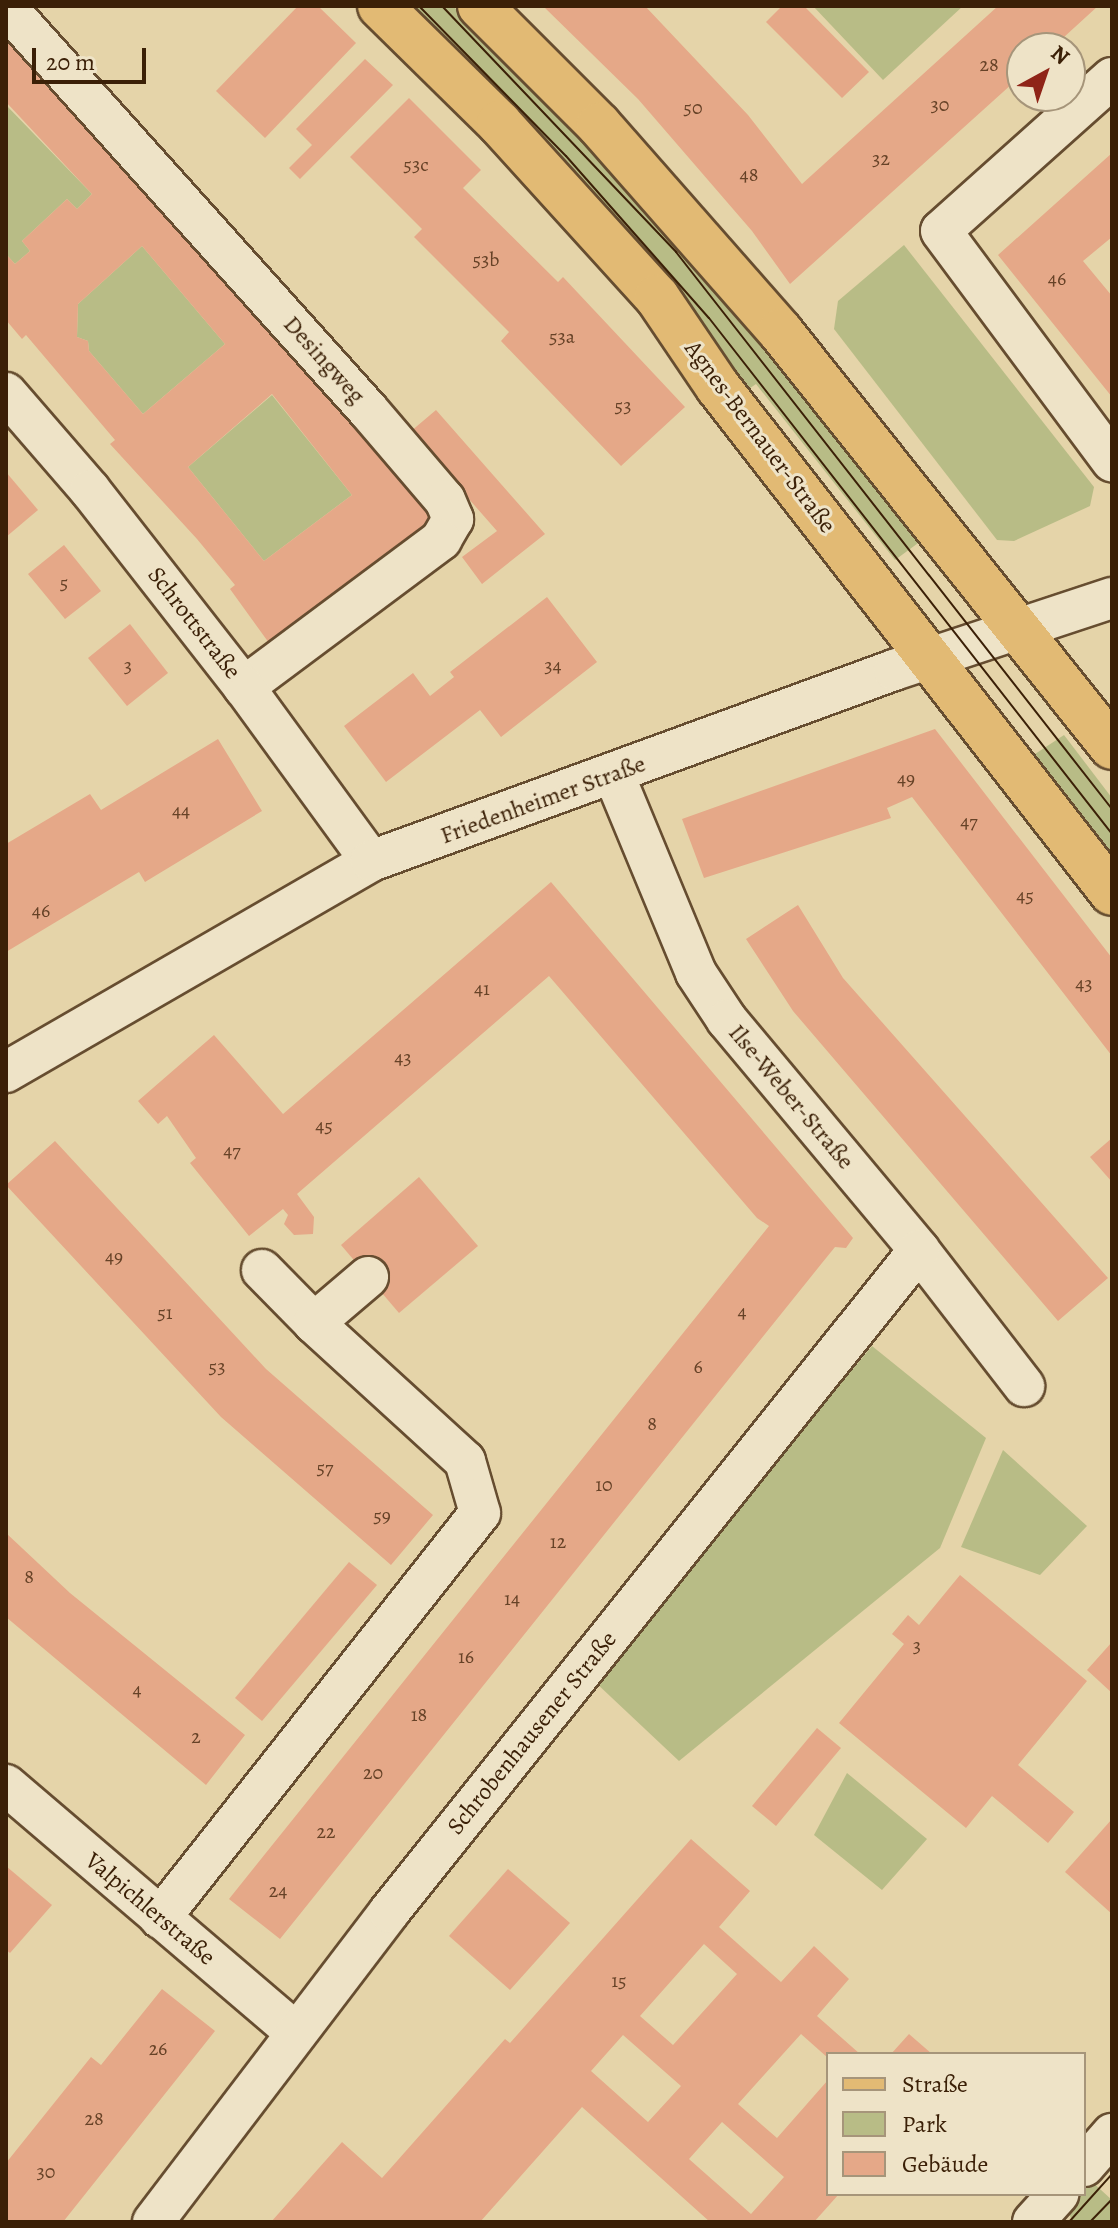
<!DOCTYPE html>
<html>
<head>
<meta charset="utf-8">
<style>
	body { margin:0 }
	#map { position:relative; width:1118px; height:2228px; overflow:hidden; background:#e5d4a9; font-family:Alegreya,serif }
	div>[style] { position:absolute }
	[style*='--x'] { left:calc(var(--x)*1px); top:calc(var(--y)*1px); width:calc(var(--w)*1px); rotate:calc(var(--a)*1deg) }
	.green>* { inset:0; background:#b8bc86 }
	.building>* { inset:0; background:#e5a888 }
	.roads { filter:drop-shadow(2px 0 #664d30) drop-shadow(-2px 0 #664d30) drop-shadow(0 2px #664d30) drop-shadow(0 -2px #664d30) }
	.minor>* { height:40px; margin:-20px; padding:0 20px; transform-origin:20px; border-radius:20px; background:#eee3c7 }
	.major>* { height:44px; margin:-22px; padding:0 22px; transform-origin:22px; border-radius:22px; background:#e2ba74 }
	.tram>* { height:2px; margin:-1px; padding:0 1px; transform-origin:1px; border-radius:1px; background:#3b2007 }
	span { translate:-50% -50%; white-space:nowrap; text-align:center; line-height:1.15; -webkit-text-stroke:6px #eee3c7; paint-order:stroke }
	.number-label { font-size:20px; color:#664227 }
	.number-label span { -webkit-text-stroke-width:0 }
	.street-label { font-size:24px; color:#3b2007 }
	.frame { position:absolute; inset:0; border:8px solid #3b2007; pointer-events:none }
	.legend { position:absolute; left:826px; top:2052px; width:260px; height:144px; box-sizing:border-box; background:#eee3c7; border:2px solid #a6957a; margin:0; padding:10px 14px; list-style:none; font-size:24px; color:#3b2007 }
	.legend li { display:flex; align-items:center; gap:16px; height:40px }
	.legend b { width:40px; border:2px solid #a6957a }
	.north { position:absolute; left:1006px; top:32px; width:80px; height:80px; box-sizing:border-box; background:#eee3c7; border:2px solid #a6957a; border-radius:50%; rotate:40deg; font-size:22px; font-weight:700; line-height:32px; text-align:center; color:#3b2007 }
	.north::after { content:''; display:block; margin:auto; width:28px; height:36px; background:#8f2418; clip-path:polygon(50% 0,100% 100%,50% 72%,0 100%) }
	.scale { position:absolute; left:32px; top:48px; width:114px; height:36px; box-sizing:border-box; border:4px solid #3b2007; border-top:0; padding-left:10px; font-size:24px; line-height:28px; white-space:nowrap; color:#3b2007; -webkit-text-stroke:6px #eee3c7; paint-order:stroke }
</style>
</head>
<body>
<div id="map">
	<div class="green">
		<div style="clip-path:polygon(405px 6px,453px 6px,512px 65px,619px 176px,925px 538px,895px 560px,756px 384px,743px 393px)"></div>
		<div style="clip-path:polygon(813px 6px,963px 6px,883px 80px)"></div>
		<div style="clip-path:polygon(6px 105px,92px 194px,77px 209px,67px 199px,22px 241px,30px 251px,15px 264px,6px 254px)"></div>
		<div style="clip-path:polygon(904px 245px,1094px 487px,1090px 506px,1014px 541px,997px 540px,834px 329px,838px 301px)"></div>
		<div style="clip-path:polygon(142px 246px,225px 344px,143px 414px,89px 351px,88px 341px,77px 337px,78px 304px)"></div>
		<div style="clip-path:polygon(272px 395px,352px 495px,264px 561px,188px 467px)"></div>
		<div style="clip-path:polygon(1064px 735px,1112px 798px,1112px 855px,1029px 758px)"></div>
		<div style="clip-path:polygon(872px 1346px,986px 1438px,940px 1548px,679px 1761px,594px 1681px)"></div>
		<div style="clip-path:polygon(1003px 1450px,1087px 1526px,1040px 1575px,961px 1547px)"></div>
		<div style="clip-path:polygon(847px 1773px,927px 1839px,882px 1890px,814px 1835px)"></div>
		<div style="clip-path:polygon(1089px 2179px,1112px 2200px,1112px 2222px,1073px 2222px,1068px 2212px)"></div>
	</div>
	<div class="building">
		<div style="clip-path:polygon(298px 6px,318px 6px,356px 43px,265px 138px,216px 91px)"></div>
		<div style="clip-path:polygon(543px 6px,645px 6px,748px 115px,802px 184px,998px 6px,1098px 6px,1052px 48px,1022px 48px,1022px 75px,790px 284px,752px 231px,638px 99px)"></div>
		<div style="clip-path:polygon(782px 6px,804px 6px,869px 72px,842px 98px,766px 22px)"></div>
		<div style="clip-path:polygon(evenodd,6px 38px,438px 517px,269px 643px,230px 589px,235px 585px,197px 539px,110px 444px,115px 440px,26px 335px,22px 339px,6px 320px,6px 254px,15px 264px,30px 251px,22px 241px,67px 199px,77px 209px,92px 194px,6px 102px,6px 38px,142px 246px,225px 344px,143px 414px,89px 351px,88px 341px,77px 337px,78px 304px,142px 246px,6px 38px,272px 394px,352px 495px,264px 561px,188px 467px,272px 394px)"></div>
		<div style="clip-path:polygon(365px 59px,393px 85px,300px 179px,289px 168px,312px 145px,296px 129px)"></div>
		<div style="clip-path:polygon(409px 98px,481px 170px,463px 188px,558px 282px,563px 277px,685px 407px,621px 466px,501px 341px,509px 332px,414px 237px,422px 229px,350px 157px)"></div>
		<div style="clip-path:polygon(1112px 153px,1112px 237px,1083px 261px,1112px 296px,1112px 397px,998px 255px)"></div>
		<div style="clip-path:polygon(436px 410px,545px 534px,482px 584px,462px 557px,497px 531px,410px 432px)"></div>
		<div style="clip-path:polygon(6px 472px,38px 510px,6px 537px)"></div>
		<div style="clip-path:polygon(64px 545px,101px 591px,65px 619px,28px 574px)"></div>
		<div style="clip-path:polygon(547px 597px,597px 662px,501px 737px,480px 710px,386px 782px,344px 726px,413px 673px,430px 696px,454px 677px,450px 672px)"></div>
		<div style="clip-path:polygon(130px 624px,168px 673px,127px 706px,88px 658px)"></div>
		<div style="clip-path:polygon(935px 729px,1112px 958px,1112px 1056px,912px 797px,887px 808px,891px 818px,704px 878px,682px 819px)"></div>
		<div style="clip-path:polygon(218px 739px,262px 811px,145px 882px,139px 872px,6px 952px,6px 844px,90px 794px,101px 810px)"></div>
		<div style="clip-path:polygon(551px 882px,853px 1238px,846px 1248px,835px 1247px,822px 1263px,280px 1939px,229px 1899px,769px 1226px,757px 1218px,549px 976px,297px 1194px,314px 1217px,313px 1234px,294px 1235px,284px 1224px,288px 1215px,283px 1209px,249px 1236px,190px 1163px,196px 1158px,167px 1116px,158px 1124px,138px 1101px,214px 1035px,283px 1114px)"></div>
		<div style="clip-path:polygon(798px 905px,843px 978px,1108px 1278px,1058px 1321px,793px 1011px,746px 939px)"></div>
		<div style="clip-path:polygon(1112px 1138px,1112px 1182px,1090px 1157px)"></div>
		<div style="clip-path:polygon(55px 1141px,266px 1369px,433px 1515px,391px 1565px,221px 1417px,6px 1185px)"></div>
		<div style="clip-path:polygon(419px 1177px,478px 1246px,399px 1313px,341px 1245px)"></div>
		<div style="clip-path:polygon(6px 1533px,70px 1593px,245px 1735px,206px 1785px,6px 1617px)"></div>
		<div style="clip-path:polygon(349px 1562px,377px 1585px,262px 1721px,235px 1698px)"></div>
		<div style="clip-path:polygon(960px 1575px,1087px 1681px,1018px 1765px,1074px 1812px,1048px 1843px,992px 1796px,966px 1828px,839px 1723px,904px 1644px,892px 1634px,908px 1615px,919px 1625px)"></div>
		<div style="clip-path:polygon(1112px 1642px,1112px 1693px,1087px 1670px)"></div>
		<div style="clip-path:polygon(817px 1728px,841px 1748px,776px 1826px,752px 1806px)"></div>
		<div style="clip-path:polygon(1112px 1819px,1112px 1914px,1065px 1872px)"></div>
		<div style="clip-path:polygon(evenodd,691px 1839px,750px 1891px,719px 1927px,781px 1982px,814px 1946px,849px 1979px,817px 2016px,860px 2054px,828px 2058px,801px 2034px,738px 2104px,777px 2138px,828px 2080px,828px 2194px,839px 2194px,814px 2222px,710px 2222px,582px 2107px,480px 2222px,271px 2222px,342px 2142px,382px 2178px,505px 2039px,510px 2043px,691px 1839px,704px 1944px,737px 1974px,673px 2045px,640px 2016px,704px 1944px,691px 1839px,623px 2035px,681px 2086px,648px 2122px,591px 2071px,623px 2035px,691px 1839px,722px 2122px,784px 2177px,751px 2214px,689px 2159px,722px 2122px)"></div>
		<div style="clip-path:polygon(6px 1866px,52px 1905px,10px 1953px,6px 1950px)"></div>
		<div style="clip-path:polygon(508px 1869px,570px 1923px,510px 1990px,449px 1936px)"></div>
		<div style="clip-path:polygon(162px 1989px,215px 2031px,63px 2222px,6px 2222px,6px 2163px,91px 2057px,101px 2065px)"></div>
		<div style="clip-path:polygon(909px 2034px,932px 2054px,891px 2054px)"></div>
	</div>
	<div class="roads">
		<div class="minor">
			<div style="--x:6;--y:7;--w:542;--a:48.07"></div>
			<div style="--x:368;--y:410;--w:118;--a:49.5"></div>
			<div style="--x:445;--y:500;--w:21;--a:67"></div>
			<div style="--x:453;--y:519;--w:24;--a:120"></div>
			<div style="--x:441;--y:540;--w:246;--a:143.3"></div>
			<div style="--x:1112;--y:78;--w:229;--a:138.2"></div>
			<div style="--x:941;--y:231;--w:287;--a:53.4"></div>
			<div style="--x:6;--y:393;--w:128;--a:49.1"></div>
			<div style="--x:90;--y:490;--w:250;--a:52"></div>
			<div style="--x:244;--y:687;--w:215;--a:53.9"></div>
			<div style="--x:614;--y:775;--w:214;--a:67.5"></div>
			<div style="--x:696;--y:973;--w:56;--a:56.6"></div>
			<div style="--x:727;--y:1020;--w:300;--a:50.1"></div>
			<div style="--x:919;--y:1250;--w:172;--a:52.3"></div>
			<div style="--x:6;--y:1072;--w:422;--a:-30"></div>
			<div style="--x:371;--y:861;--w:557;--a:-20.06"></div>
			<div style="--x:894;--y:670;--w:230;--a:-18.3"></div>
			<div style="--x:262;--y:1270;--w:74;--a:45.5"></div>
			<div style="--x:6;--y:1785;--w:380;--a:40.5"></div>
			<div style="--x:160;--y:1918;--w:516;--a:-51.69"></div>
			<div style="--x:480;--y:1513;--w:54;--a:-106.1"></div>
			<div style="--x:465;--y:1461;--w:205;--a:-137.6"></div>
			<div style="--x:314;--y:1323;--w:71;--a:-40.4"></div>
			<div style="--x:1084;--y:2166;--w:43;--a:-48.8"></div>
			<div style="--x:153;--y:2222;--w:390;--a:-52.7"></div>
			<div style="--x:389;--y:1912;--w:848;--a:-51.32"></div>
			<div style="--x:1033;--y:2222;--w:38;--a:-48"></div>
		</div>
		<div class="major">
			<div style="--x:380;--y:6;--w:167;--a:44.5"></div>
			<div style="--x:499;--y:123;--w:235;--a:47.8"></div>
			<div style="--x:657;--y:297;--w:109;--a:55.9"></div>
			<div style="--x:718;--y:387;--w:641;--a:52.09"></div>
			<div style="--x:480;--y:6;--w:168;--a:45"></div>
			<div style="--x:599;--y:125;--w:274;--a:48.7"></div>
			<div style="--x:780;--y:331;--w:532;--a:51.41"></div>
		</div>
	</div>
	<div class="tram">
		<div style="--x:419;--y:6;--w:210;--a:45.6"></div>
		<div style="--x:566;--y:156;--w:216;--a:48.6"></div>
		<div style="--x:709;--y:318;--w:655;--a:52.01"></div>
		<div style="--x:442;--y:6;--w:340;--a:46.4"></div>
		<div style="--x:676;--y:252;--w:707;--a:51.95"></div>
		<div style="--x:1069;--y:2222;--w:64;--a:-48.1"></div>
		<div style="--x:1090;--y:2222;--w:32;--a:-46"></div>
	</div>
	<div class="number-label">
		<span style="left:989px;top:64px">28</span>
		<span style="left:940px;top:104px">30</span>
		<span style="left:693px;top:107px">50</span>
		<span style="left:881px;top:158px">32</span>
		<span style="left:416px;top:164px">53c</span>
		<span style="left:749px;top:174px">48</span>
		<span style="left:486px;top:259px">53b</span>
		<span style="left:1057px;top:278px">46</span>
		<span style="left:562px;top:336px">53a</span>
		<span style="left:623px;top:405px">53</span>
		<span style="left:64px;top:582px">5</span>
		<span style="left:128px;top:665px">3</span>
		<span style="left:553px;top:665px">34</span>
		<span style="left:906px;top:778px">49</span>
		<span style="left:181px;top:810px">44</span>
		<span style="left:969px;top:821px">47</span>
		<span style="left:1025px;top:895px">45</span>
		<span style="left:41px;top:910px">46</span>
		<span style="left:1084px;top:983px">43</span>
		<span style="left:482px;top:988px">41</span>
		<span style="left:403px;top:1057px">43</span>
		<span style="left:324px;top:1125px">45</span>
		<span style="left:232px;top:1150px">47</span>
		<span style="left:114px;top:1256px">49</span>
		<span style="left:742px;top:1311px">4</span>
		<span style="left:165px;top:1312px">51</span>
		<span style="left:217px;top:1366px">53</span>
		<span style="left:698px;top:1366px">6</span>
		<span style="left:652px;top:1423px">8</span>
		<span style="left:325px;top:1467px">57</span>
		<span style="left:604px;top:1484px">10</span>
		<span style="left:382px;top:1515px">59</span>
		<span style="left:558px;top:1541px">12</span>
		<span style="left:29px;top:1576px">8</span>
		<span style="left:512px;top:1598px">14</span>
		<span style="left:917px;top:1645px">3</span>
		<span style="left:466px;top:1656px">16</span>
		<span style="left:137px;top:1689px">4</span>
		<span style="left:419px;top:1714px">18</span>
		<span style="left:196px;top:1736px">2</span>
		<span style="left:373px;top:1772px">20</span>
		<span style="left:326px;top:1831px">22</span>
		<span style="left:278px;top:1890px">24</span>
		<span style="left:619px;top:1980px">15</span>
		<span style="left:158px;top:2048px">26</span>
		<span style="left:94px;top:2118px">28</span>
		<span style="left:46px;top:2171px">30</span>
	</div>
	<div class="street-label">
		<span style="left:324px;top:360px;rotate:48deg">Desingweg</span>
		<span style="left:760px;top:437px;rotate:53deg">Agnes-Bernauer-Straße</span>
		<span style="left:194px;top:623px;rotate:52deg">Schrottstraße</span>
		<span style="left:543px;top:800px;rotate:-20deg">Friedenheimer Straße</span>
		<span style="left:791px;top:1097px;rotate:50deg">Ilse-Weber-Straße</span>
		<span style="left:532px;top:1733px;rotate:-51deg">Schrobenhausener Straße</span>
		<span style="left:150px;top:1909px;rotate:40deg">Valpichlerstraße</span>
	</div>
	<div class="frame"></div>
	<ul class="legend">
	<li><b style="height:10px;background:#e2ba74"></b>Straße</li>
	<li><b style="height:22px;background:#b8bc86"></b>Park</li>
	<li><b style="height:22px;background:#e5a888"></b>Gebäude</li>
	</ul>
	<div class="north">N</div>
	<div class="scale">20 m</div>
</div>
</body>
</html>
